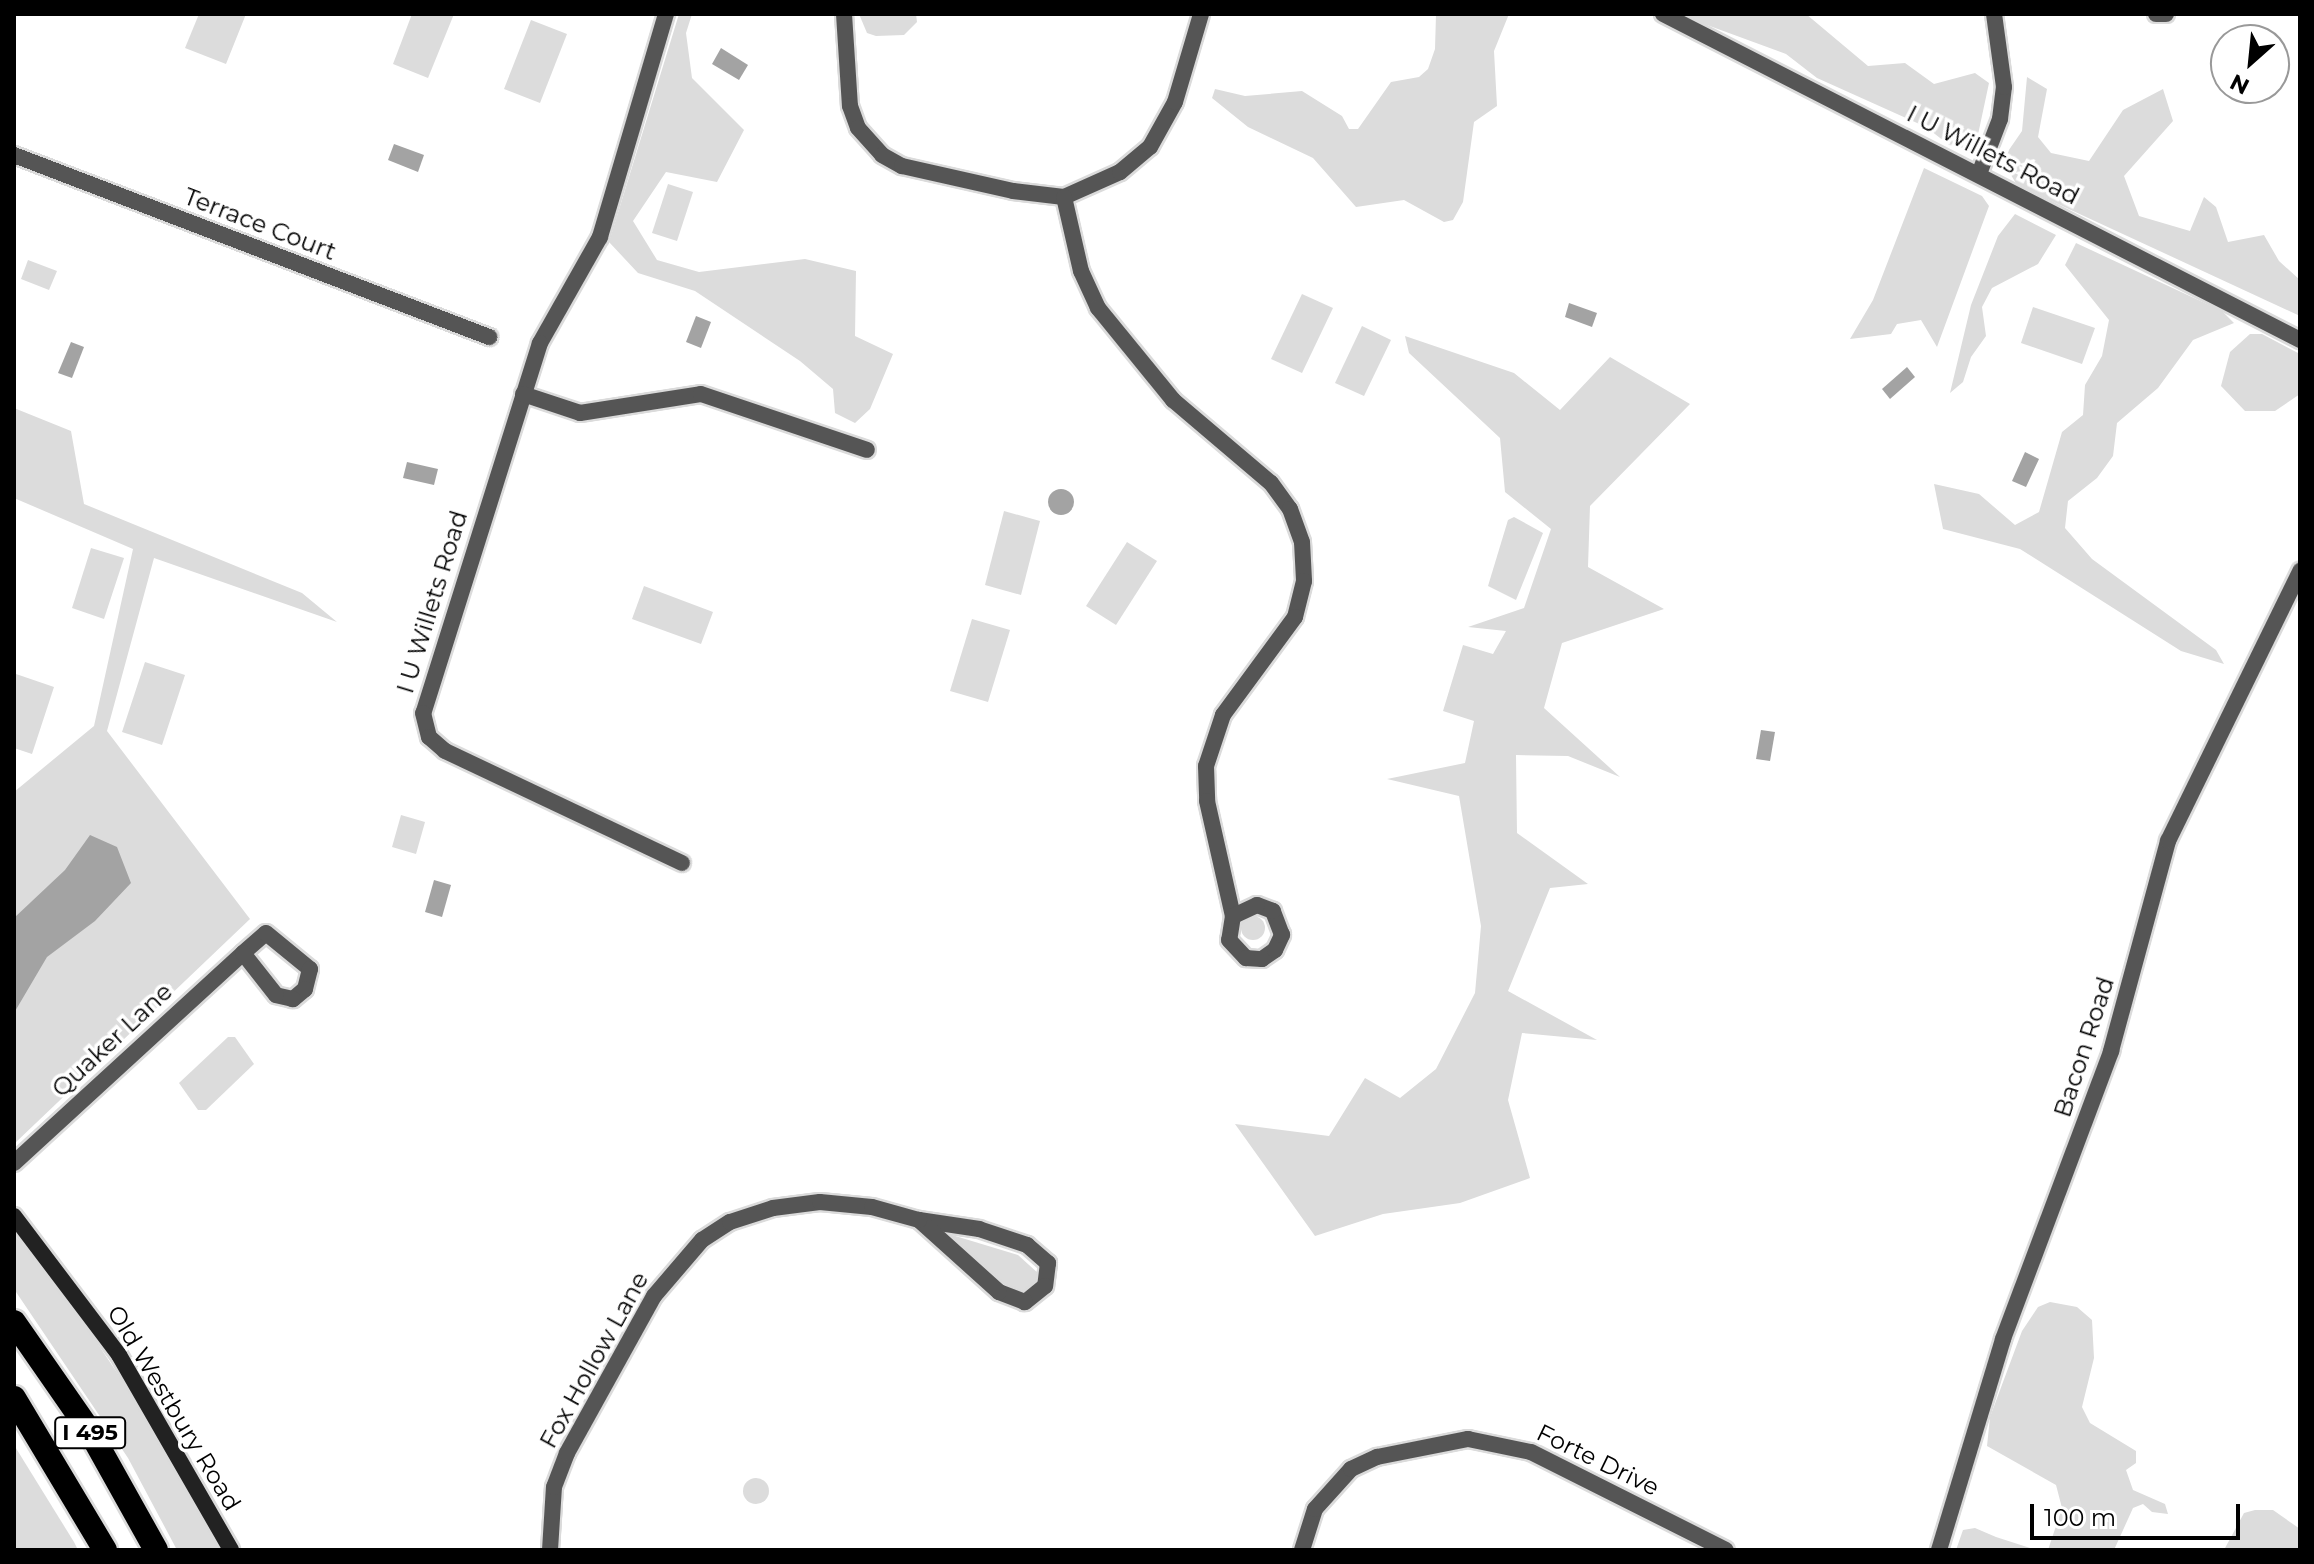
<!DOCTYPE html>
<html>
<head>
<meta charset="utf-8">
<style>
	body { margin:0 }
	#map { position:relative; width:2314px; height:1564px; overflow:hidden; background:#fff; font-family:Montserrat,sans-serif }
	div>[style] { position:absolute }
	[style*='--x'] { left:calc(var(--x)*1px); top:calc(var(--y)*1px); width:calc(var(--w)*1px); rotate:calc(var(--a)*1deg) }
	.green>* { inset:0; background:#dcdcdc }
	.round { border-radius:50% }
	.water>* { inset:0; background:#a3a3a3 }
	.roads { filter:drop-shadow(2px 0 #dbdbdb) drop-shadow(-2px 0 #dbdbdb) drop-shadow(0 2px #dbdbdb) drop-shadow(0 -2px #dbdbdb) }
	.minor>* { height:16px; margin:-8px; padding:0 8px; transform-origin:8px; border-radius:8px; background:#555 }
	.tertiary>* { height:16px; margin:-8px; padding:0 8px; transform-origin:8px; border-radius:8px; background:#555 }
	.secondary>* { height:16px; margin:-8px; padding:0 8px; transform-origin:8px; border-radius:8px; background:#222 }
	.motorway>* { height:24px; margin:-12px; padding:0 12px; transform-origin:12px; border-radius:12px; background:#000 }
	span { translate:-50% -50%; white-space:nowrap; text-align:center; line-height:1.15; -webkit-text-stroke:7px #fff; paint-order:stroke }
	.shield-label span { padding:2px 6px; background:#fff; border:2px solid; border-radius:6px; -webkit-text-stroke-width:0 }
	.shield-label { font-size:22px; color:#000; font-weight:700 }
	.street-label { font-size:24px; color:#000 }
	.frame { position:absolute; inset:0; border:16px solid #000; pointer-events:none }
	.north { position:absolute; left:2210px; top:24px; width:80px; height:80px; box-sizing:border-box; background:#fff; border:2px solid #999; border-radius:50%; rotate:207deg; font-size:22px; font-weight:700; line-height:32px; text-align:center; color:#000 }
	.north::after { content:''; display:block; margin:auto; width:28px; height:36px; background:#000; clip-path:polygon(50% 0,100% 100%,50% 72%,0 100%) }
	.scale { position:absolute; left:2030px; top:1504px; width:210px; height:36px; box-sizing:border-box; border:4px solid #000; border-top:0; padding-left:10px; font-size:24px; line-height:28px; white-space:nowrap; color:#000; -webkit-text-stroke:6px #fff; paint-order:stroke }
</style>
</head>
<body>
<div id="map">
	<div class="green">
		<div style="clip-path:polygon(199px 14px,246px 14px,226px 64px,185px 48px)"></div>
		<div style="clip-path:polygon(412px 14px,454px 14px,428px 78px,393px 64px)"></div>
		<div style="clip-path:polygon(679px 14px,692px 14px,686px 33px,692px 78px,744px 130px,717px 182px,666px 172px,633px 221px,657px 260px,699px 272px,805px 259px,856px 271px,855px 336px,893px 354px,870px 409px,855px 423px,835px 413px,833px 389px,800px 361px,695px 291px,638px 273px,609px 242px)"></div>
		<div style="clip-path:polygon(859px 14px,916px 14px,917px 22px,904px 35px,876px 36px,867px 33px)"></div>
		<div style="clip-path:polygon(1436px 14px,1509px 14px,1494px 51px,1497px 106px,1474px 122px,1463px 202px,1453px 220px,1444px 222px,1404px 200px,1356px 207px,1313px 158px,1248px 127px,1212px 98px,1215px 89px,1245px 96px,1302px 91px,1342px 116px,1349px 129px,1358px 129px,1391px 82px,1419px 77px,1428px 69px,1435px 49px)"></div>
		<div style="clip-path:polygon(1677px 14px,1806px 14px,1868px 66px,1905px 63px,1934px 84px,1975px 73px,1989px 83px,1976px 144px,1969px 149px,1949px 145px,1926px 127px,1817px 78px,1786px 54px)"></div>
		<div style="clip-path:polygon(531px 20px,567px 34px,540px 103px,504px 89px)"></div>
		<div style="clip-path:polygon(2027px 77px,2047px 89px,2038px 137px,2051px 153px,2089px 161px,2123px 110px,2163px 89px,2173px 121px,2124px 176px,2139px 216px,2190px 231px,2204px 197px,2216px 207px,2228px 242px,2264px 235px,2279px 261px,2300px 280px,2300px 316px,2017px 185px,2002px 160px,2022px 131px)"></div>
		<div style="clip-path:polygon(1924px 168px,1982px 196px,1989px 206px,1937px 347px,1921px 320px,1897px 324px,1891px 334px,1850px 339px,1873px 300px)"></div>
		<div style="clip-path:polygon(668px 184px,693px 192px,677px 241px,652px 233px)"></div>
		<div style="clip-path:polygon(2015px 214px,2056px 235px,2038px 264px,1992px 288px,1982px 307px,1986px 336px,1971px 357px,1963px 382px,1950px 393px,1971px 305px,1998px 236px)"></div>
		<div style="clip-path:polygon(2076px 243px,2222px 311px,2234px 323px,2193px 340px,2158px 388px,2117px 423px,2113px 456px,2097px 478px,2068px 501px,2065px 528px,2092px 559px,2216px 650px,2224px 664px,2181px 651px,2020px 549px,1943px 529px,1934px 484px,1979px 494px,2015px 525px,2039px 512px,2062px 432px,2083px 415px,2085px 385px,2102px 356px,2109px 320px,2065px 265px)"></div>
		<div style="clip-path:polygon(28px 260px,57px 271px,49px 290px,21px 279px)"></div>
		<div style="clip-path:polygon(1302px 294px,1333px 308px,1302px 373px,1271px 359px)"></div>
		<div style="clip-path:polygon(2033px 307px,2095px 328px,2082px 364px,2021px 343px)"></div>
		<div style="clip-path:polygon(1362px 326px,1391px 340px,1364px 396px,1335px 383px)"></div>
		<div style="clip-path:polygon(2250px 334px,2262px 334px,2300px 354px,2300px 394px,2275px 411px,2245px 411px,2221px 386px,2230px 352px)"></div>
		<div style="clip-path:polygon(1405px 336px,1514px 373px,1560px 410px,1610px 357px,1690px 404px,1590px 506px,1588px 567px,1664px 609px,1562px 643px,1544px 708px,1620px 777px,1568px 756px,1516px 755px,1517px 833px,1588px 884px,1550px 888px,1508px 991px,1597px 1040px,1522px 1033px,1508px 1100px,1530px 1178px,1460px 1203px,1383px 1214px,1315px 1236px,1235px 1124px,1329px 1136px,1365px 1078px,1400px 1098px,1436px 1069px,1475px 993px,1481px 926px,1459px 796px,1387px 779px,1465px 763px,1474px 721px,1443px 711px,1463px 645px,1493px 654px,1506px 631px,1468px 627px,1524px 608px,1551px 529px,1505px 492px,1500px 438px,1409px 353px)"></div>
		<div style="clip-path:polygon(14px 408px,71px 431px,84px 504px,302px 593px,337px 622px,154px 558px,107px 731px,250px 919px,14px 1144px,14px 792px,94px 726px,133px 549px,14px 498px)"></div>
		<div style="clip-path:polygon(1004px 511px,1040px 521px,1021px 595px,985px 585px)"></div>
		<div style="clip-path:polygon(1514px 517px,1543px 533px,1516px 600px,1488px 586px,1508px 520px)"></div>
		<div style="clip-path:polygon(1127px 542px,1157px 561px,1116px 625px,1086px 606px)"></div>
		<div style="clip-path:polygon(91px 548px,124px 558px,104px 619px,72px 608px)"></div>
		<div style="clip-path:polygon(644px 586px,713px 612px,701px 644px,632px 619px)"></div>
		<div style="clip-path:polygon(972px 619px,1010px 630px,988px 702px,950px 691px)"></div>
		<div style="clip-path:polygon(145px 662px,185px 675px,162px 745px,122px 732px)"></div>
		<div style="clip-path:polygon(16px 674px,54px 687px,32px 754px,14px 748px)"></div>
		<div style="clip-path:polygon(401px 815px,425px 822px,416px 854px,392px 847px)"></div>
		<div class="round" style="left:1241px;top:916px;width:24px;height:24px"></div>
		<div style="clip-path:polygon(228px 1037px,235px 1037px,254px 1064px,206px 1110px,198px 1110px,179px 1083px)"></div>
		<div style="clip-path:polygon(14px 1234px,67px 1298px,138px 1404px,220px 1550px,177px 1550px,128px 1458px,14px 1289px)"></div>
		<div style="clip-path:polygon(952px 1235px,1018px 1255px,1039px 1274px,1035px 1287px,1024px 1294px,1009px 1292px,948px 1237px)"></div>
		<div style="clip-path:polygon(2050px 1302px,2077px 1307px,2092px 1320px,2094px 1358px,2082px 1407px,2090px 1423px,2136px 1451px,2136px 1463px,2126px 1470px,2133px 1490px,2165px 1504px,2168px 1514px,2152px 1512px,2143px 1504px,2133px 1508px,2114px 1550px,2048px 1550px,2062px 1508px,2056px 1485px,1987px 1446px,1990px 1417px,2022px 1331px,2038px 1307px)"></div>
		<div style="clip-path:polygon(14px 1445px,74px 1542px,78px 1550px,14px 1550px)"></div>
		<div class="round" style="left:743px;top:1478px;width:26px;height:26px"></div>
		<div style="clip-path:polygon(2255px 1510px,2273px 1510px,2300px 1529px,2300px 1550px,2224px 1550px,2244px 1513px)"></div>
		<div style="clip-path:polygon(1975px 1528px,1996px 1537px,2036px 1550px,1956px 1550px,1963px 1530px)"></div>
	</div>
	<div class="water">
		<div style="clip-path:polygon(721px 48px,748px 65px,739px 80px,712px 64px)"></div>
		<div style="clip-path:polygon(394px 144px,424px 155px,418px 172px,388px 160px)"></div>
		<div style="clip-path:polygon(1569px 303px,1597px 313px,1592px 327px,1565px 317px)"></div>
		<div style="clip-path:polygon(696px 316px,711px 322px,701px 348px,686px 342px)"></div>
		<div style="clip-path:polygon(71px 342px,84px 347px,72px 378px,58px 373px)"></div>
		<div style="clip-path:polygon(1907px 367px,1915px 377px,1890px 399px,1882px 389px)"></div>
		<div style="clip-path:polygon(2025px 452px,2039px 459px,2026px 487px,2012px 481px)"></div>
		<div style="clip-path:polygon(407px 462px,438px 469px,434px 485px,403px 478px)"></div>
		<div class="round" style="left:1048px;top:489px;width:26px;height:26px"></div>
		<div style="clip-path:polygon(1761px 730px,1775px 732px,1770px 761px,1756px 759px)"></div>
		<div style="clip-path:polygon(90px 835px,117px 847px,131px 883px,95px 921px,47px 957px,14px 1013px,14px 918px,65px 870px)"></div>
		<div style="clip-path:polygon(434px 880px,451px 885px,442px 917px,425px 912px)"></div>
	</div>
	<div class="roads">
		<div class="minor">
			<div style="--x:666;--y:14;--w:233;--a:106.5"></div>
			<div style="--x:600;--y:237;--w:122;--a:119.5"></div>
			<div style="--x:540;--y:343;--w:388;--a:107.5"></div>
			<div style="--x:423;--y:713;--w:25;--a:76"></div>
			<div style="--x:429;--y:737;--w:21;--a:41"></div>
			<div style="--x:445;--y:751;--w:262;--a:25.3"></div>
			<div style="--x:844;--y:14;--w:92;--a:86.3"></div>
			<div style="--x:850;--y:106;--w:23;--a:70"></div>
			<div style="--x:858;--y:128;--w:36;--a:48"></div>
			<div style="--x:882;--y:155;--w:23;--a:29"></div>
			<div style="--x:902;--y:166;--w:114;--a:12.7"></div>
			<div style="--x:1013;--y:191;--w:51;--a:6.7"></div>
			<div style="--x:1064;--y:197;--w:61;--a:-24.1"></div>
			<div style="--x:1120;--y:172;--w:39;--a:-40"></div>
			<div style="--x:1150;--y:147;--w:51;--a:-60.9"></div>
			<div style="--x:1175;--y:102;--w:92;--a:-73.5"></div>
			<div style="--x:2156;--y:14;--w:10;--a:0"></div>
			<div style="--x:14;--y:155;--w:509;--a:20.96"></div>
			<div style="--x:1979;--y:174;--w:59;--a:-69.1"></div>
			<div style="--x:2000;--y:119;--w:32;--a:-83"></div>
			<div style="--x:2004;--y:87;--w:74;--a:-97.8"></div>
			<div style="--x:1064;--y:197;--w:76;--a:77.1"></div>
			<div style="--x:1081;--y:271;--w:41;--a:65.3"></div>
			<div style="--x:1098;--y:308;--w:119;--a:50.8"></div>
			<div style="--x:1173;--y:400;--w:128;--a:40.3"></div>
			<div style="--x:1271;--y:483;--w:32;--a:54"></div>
			<div style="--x:1290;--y:509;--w:35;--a:70"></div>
			<div style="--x:1302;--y:542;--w:39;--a:87"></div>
			<div style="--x:1304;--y:581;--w:37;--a:104"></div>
			<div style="--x:1295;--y:617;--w:122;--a:126.3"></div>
			<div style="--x:1223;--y:715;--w:54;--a:108.4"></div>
			<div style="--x:1206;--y:766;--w:35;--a:88"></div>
			<div style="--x:1207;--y:801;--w:118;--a:77.3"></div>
			<div style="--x:1233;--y:916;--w:24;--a:99"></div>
			<div style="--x:1229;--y:940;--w:25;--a:47"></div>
			<div style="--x:1246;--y:958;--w:16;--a:4"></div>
			<div style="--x:1262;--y:959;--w:16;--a:-35"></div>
			<div style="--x:1275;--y:950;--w:17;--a:-65"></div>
			<div style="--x:1282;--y:935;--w:26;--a:-111"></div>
			<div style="--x:1273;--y:911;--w:17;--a:-159"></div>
			<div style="--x:1257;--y:905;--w:26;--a:155"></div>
			<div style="--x:523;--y:394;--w:60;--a:18.4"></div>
			<div style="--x:580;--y:413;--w:122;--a:-8.9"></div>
			<div style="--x:701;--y:394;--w:175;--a:18.6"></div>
			<div style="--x:14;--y:1163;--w:311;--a:-42.5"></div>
			<div style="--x:243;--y:953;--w:30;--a:-41"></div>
			<div style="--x:266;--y:933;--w:57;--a:39.3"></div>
			<div style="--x:310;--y:969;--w:21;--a:104"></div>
			<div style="--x:305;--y:989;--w:16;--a:140"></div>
			<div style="--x:293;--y:999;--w:17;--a:-167"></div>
			<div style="--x:276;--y:995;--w:53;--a:-128.2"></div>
			<div style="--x:919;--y:1220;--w:61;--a:8.5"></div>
			<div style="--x:979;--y:1229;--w:51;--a:18.4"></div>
			<div style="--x:1027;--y:1245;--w:28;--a:41"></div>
			<div style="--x:1048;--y:1263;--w:23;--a:97"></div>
			<div style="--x:1045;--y:1286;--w:26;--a:141"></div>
			<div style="--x:1025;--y:1302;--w:28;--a:-159"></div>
			<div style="--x:999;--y:1292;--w:108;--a:-138"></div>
			<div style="--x:550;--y:1550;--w:63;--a:-86.4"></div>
			<div style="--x:554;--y:1487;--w:36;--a:-69"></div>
			<div style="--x:567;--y:1453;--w:179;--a:-61"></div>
			<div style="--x:654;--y:1296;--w:74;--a:-49.4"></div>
			<div style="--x:702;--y:1240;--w:33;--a:-33"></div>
			<div style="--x:730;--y:1222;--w:45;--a:-18"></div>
			<div style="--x:773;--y:1208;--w:47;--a:-7.3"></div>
			<div style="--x:820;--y:1202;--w:52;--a:5.5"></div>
			<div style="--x:872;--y:1207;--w:49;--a:15.5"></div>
			<div style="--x:1302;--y:1550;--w:43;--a:-72.4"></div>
			<div style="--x:1315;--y:1509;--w:54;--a:-48"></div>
			<div style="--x:1351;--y:1469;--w:29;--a:-25"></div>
			<div style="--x:1377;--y:1457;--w:93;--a:-11.2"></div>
			<div style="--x:1468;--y:1439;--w:64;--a:11.7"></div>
			<div style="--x:1531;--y:1452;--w:218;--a:26.7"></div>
		</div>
		<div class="tertiary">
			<div style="--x:1663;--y:14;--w:716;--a:27.1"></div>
			<div style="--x:1939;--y:1550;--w:220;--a:-73.1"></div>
			<div style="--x:2003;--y:1339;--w:308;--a:-69.4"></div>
			<div style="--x:2111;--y:1051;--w:218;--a:-74.8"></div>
			<div style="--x:2168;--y:841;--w:301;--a:-63.9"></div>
		</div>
		<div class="secondary">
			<div style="--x:14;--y:1216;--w:174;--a:52.9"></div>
			<div style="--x:119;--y:1355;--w:225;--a:60.1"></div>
		</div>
		<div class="motorway">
			<div style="--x:14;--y:1322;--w:131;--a:55.2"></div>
			<div style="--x:89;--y:1430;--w:137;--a:60.8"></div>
			<div style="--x:14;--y:1398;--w:177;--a:59.1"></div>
		</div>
	</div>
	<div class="shield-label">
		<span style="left:90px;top:1433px">I 495</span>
	</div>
	<div class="street-label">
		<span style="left:1993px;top:155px;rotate:27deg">I U Willets Road</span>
		<span style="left:260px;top:224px;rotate:21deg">Terrace Court</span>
		<span style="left:432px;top:602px;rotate:-73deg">I U Willets Road</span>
		<span style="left:112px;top:1040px;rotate:-43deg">Quaker Lane</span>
		<span style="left:2084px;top:1047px;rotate:-72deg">Bacon Road</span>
		<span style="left:594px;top:1360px;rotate:-61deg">Fox Hollow Lane</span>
		<span style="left:174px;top:1408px;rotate:59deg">Old Westbury Road</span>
		<span style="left:1598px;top:1460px;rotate:26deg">Forte Drive</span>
	</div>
	<div class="frame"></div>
	<div class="north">N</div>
	<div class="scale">100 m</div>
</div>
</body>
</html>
